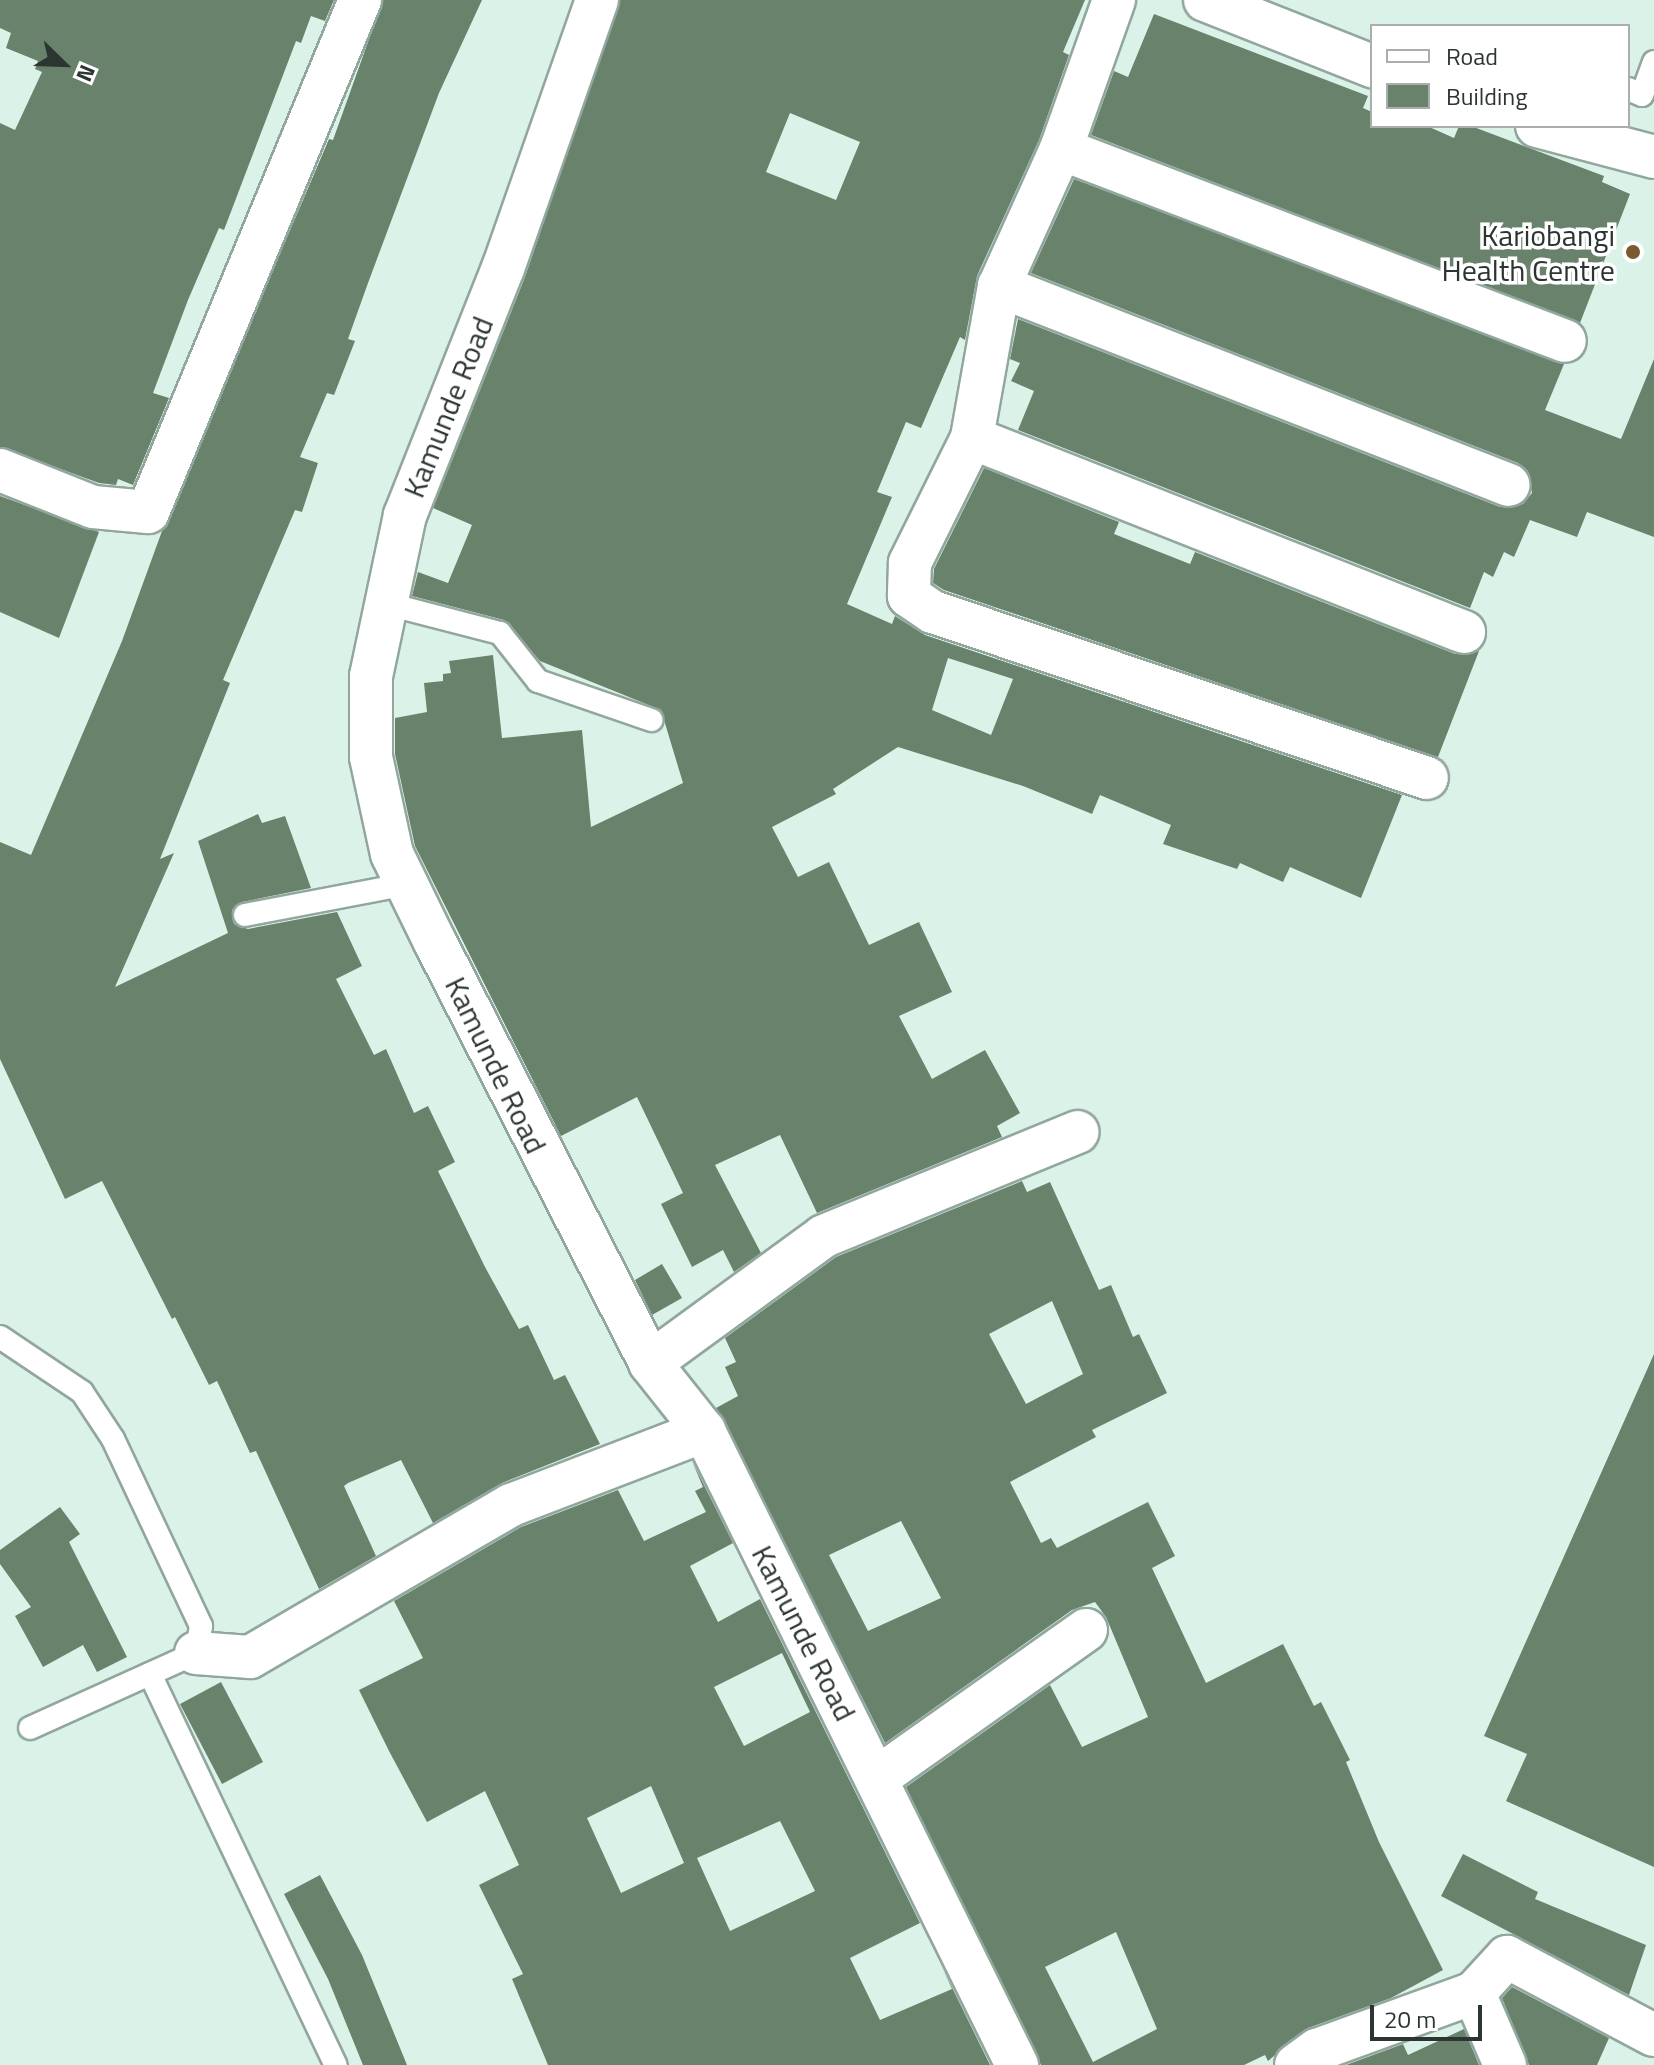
<!DOCTYPE html>
<html>
<head>
<meta charset="utf-8">
<style>
	body { margin:0 }
	#map { position:relative; width:1654px; height:2065px; overflow:hidden; background:#dbf2e8; font-family:"Titillium Web",sans-serif }
	div>[style] { position:absolute }
	[style*='--x'] { left:calc(var(--x)*1px); top:calc(var(--y)*1px); width:calc(var(--w)*1px); rotate:calc(var(--a)*1deg) }
	.building>* { inset:0; background:#69826c }
	.roads { filter:drop-shadow(2px 0 #91a79d) drop-shadow(-2px 0 #91a79d) drop-shadow(0 2px #91a79d) drop-shadow(0 -2px #91a79d) }
	.service>* { height:22px; margin:-11px; padding:0 11px; transform-origin:11px; border-radius:11px; background:#fff }
	.minor>* { height:42px; margin:-21px; padding:0 21px; transform-origin:21px; border-radius:21px; background:#fff }
	.dots>* { width:22px; height:22px; translate:-50% -50%; box-sizing:border-box; border:4px solid #fff; border-radius:50% }
	span { translate:-50% -50%; white-space:nowrap; text-align:center; line-height:1.15; -webkit-text-stroke:7px #fff; paint-order:stroke }
	.poi-label { font-size:30px; color:#2c3532 }
	.right { translate:-100% -50%; text-align:right }
	.street-label { font-size:30px; color:#2c3532 }
	.legend { position:absolute; left:1370px; top:24px; width:260px; height:104px; box-sizing:border-box; background:#fff; border:2px solid #abaead; margin:0; padding:10px 14px; list-style:none; font-size:24px; color:#2c3532 }
	.legend li { display:flex; align-items:center; gap:16px; height:40px }
	.legend b { width:40px; border:2px solid #abaead }
	.north { position:absolute; left:24px; top:24px; width:80px; height:80px; -webkit-text-stroke:6px #fff; paint-order:stroke; rotate:113deg; font-size:22px; font-weight:700; line-height:32px; text-align:center; color:#2c3532 }
	.north::after { content:''; display:block; margin:auto; width:28px; height:36px; background:#2c3532; clip-path:polygon(50% 0,100% 100%,50% 72%,0 100%) }
	.scale { position:absolute; left:1370px; top:2005px; width:112px; height:36px; box-sizing:border-box; border:4px solid #2c3532; border-top:0; padding-left:10px; font-size:24px; line-height:28px; white-space:nowrap; color:#2c3532; -webkit-text-stroke:6px #fff; paint-order:stroke }
</style>
</head>
<body>
<div id="map">
	<div class="building">
		<div style="clip-path:polygon(0 0,334px 0,325px 21px,311px 16px,301px 43px,296px 41px,224px 230px,219px 228px,188px 300px,153px 393px,169px 398px,133px 485px,118px 479px,116px 485px,99px 483px,0 447px,0 123px,15px 130px,42px 72px,35px 69px,38px 61px,6px 48px,11px 33px,0 28px)"></div>
		<div style="clip-path:polygon(383px 0,482px 0,439px 93px,368px 283px,348px 339px,355px 341px,334px 395px,327px 393px,300px 457px,318px 463px,302px 512px,295px 510px,223px 680px,230px 683px,160px 859px,174px 853px,115px 987px,228px 933px,198px 841px,258px 814px,262px 823px,285px 816px,311px 888px,242px 902px,232px 910px,234px 924px,248px 929px,337px 912px,362px 966px,336px 979px,374px 1055px,386px 1049px,414px 1113px,428px 1106px,455px 1162px,438px 1171px,485px 1267px,519px 1329px,528px 1325px,554px 1380px,565px 1375px,600px 1444px,502px 1483px,433px 1523px,401px 1460px,348px 1483px,344px 1486px,376px 1556px,319px 1589px,256px 1451px,250px 1453px,217px 1381px,209px 1385px,175px 1317px,172px 1319px,102px 1181px,65px 1199px,0 1059px,0 842px,31px 855px,122px 641px,162px 531px,329px 139px,333px 140px)"></div>
		<div style="clip-path:polygon(evenodd,620px 0,1085px 0,1063px 52px,1069px 55px,1039px 140px,977px 276px,965px 340px,960px 337px,921px 428px,906px 422px,877px 492px,892px 497px,847px 604px,892px 624px,895px 616px,925px 635px,1402px 795px,1361px 898px,1290px 867px,1283px 882px,1240px 863px,1237px 869px,1163px 844px,1171px 825px,1100px 795px,1092px 814px,1023px 786px,898px 747px,833px 789px,836px 794px,772px 827px,798px 877px,829px 862px,869px 945px,919px 922px,952px 992px,899px 1016px,932px 1079px,985px 1050px,1020px 1113px,997px 1126px,1002px 1137px,817px 1213px,780px 1135px,715px 1165px,761px 1253px,734px 1272px,723px 1250px,692px 1267px,661px 1204px,683px 1193px,637px 1097px,561px 1136px,415px 846px,395px 754px,395px 718px,427px 712px,424px 683px,443px 681px,443px 674px,451px 673px,449px 661px,493px 655px,502px 738px,582px 730px,591px 827px,683px 783px,661px 710px,540px 661px,504px 620px,412px 596px,418px 572px,448px 583px,472px 525px,433px 508px,525px 277px,620px 0,790px 113px,860px 142px,836px 200px,766px 172px,790px 113px,620px 0,948px 658px,1013px 679px,991px 735px,932px 710px,948px 658px)"></div>
		<div style="clip-path:polygon(1154px 14px,1368px 96px,1363px 108px,1372px 112px,1372px 126px,1427px 126px,1454px 138px,1459px 126px,1471px 126px,1604px 176px,1602px 182px,1630px 194px,1580px 323px,1091px 135px,1114px 71px,1128px 77px)"></div>
		<div style="clip-path:polygon(1074px 179px,1564px 364px,1545px 410px,1621px 439px,1654px 359px,1654px 537px,1587px 512px,1577px 537px,1530px 520px,1514px 557px,1504px 552px,1493px 577px,1484px 572px,1470px 608px,1018px 430px,1034px 391px,1011px 381px,1020px 363px,1010px 359px,1018px 319px,1500px 507px,1523px 504px,1532px 493px,1528px 471px,1518px 463px,1031px 273px)"></div>
		<div style="clip-path:polygon(984px 468px,1119px 522px,1114px 534px,1190px 564px,1195px 552px,1455px 654px,1479px 651px,1438px 757px,944px 590px,933px 583px,934px 569px)"></div>
		<div style="clip-path:polygon(0 496px,99px 532px,59px 638px,0 612px)"></div>
		<div style="clip-path:polygon(evenodd,1022px 1181px,1027px 1192px,1050px 1182px,1099px 1290px,1111px 1285px,1133px 1337px,1139px 1334px,1167px 1393px,1092px 1430px,1096px 1437px,1010px 1482px,1041px 1543px,1051px 1538px,1057px 1548px,1148px 1502px,1175px 1556px,1152px 1568px,1206px 1683px,1283px 1644px,1314px 1706px,1321px 1702px,1350px 1760px,1346px 1762px,1379px 1842px,1443px 1970px,1391px 1998px,1308px 2028px,1268px 2061px,1265px 2055px,1244px 2065px,1041px 2065px,906px 1787px,1050px 1685px,1082px 1747px,1148px 1717px,1106px 1617px,1095px 1602px,1072px 1610px,885px 1743px,716px 1408px,738px 1396px,725px 1367px,736px 1362px,725px 1338px,836px 1257px,1022px 1181px,1052px 1301px,1083px 1374px,1026px 1404px,989px 1334px,1052px 1301px,1022px 1181px,901px 1521px,941px 1598px,868px 1631px,829px 1555px,901px 1521px,1022px 1181px,1116px 1932px,1157px 2029px,1093px 2062px,1045px 1967px,1116px 1932px)"></div>
		<div style="clip-path:polygon(662px 1264px,682px 1298px,652px 1315px,635px 1280px)"></div>
		<div style="clip-path:polygon(1654px 1354px,1654px 1867px,1506px 1801px,1527px 1754px,1484px 1736px)"></div>
		<div style="clip-path:polygon(evenodd,692px 1461px,733px 1543px,690px 1566px,718px 1622px,760px 1599px,920px 1923px,850px 1958px,880px 2020px,952px 1989px,942px 1967px,990px 2065px,548px 2065px,512px 1979px,523px 1974px,479px 1885px,519px 1865px,485px 1791px,427px 1822px,389px 1751px,359px 1690px,423px 1658px,394px 1601px,521px 1527px,618px 1490px,644px 1541px,706px 1512px,695px 1491px,703px 1487px,692px 1461px,782px 1653px,810px 1712px,744px 1746px,714px 1687px,782px 1653px,692px 1461px,651px 1786px,684px 1863px,621px 1893px,587px 1818px,651px 1786px,692px 1461px,780px 1821px,815px 1891px,730px 1931px,697px 1858px,780px 1821px)"></div>
		<div style="clip-path:polygon(60px 1507px,80px 1534px,69px 1542px,127px 1657px,97px 1672px,83px 1645px,43px 1667px,15px 1616px,31px 1607px,0 1564px,0 1550px)"></div>
		<div style="clip-path:polygon(221px 1682px,263px 1762px,222px 1784px,180px 1704px)"></div>
		<div style="clip-path:polygon(1463px 1854px,1538px 1892px,1535px 1899px,1646px 1945px,1629px 1995px,1441px 1896px)"></div>
		<div style="clip-path:polygon(320px 1875px,362px 1955px,407px 2065px,363px 2065px,328px 1979px,284px 1894px)"></div>
		<div style="clip-path:polygon(1512px 1987px,1609px 2038px,1597px 2065px,1529px 2065px,1502px 1998px)"></div>
		<div style="clip-path:polygon(1464px 2029px,1479px 2065px,1346px 2065px,1403px 2044px,1408px 2055px)"></div>
	</div>
	<div class="roads">
		<div class="service">
			<div style="--x:1628;--y:89;--w:15;--a:23"></div>
			<div style="--x:1642;--y:95;--w:35;--a:-70"></div>
			<div style="--x:384;--y:603;--w:120;--a:14.5"></div>
			<div style="--x:500;--y:633;--w:61;--a:51.6"></div>
			<div style="--x:538;--y:681;--w:120;--a:19"></div>
			<div style="--x:245;--y:915;--w:165;--a:-10.8"></div>
			<div style="--x:0;--y:1337;--w:99;--a:33.9"></div>
			<div style="--x:82;--y:1392;--w:56;--a:56.6"></div>
			<div style="--x:113;--y:1439;--w:207;--a:64.8"></div>
			<div style="--x:201;--y:1626;--w:27;--a:100"></div>
			<div style="--x:196;--y:1653;--w:182;--a:155.7"></div>
			<div style="--x:150;--y:1674;--w:433;--a:64.6"></div>
		</div>
		<div class="minor">
			<div style="--x:597;--y:0;--w:284;--a:109.3"></div>
			<div style="--x:503;--y:268;--w:266;--a:111.6"></div>
			<div style="--x:405;--y:515;--w:165;--a:101.9"></div>
			<div style="--x:371;--y:676;--w:81;--a:90"></div>
			<div style="--x:371;--y:757;--w:99;--a:77.8"></div>
			<div style="--x:392;--y:854;--w:98;--a:64"></div>
			<div style="--x:435;--y:942;--w:473;--a:62.9"></div>
			<div style="--x:650;--y:1363;--w:87;--a:51.5"></div>
			<div style="--x:704;--y:1431;--w:707;--a:63.72"></div>
			<div style="--x:1114;--y:0;--w:158;--a:109.6"></div>
			<div style="--x:1061;--y:149;--w:150;--a:114.3"></div>
			<div style="--x:999;--y:286;--w:154;--a:100.1"></div>
			<div style="--x:972;--y:438;--w:140;--a:116.4"></div>
			<div style="--x:910;--y:563;--w:33;--a:92"></div>
			<div style="--x:909;--y:596;--w:29;--a:34"></div>
			<div style="--x:933;--y:612;--w:521;--a:18.57"></div>
			<div style="--x:1205;--y:0;--w:180;--a:21.6"></div>
			<div style="--x:1537;--y:126;--w:121;--a:14.8"></div>
			<div style="--x:1061;--y:149;--w:539;--a:20.85"></div>
			<div style="--x:999;--y:286;--w:547;--a:21.32"></div>
			<div style="--x:972;--y:438;--w:529;--a:21.52"></div>
			<div style="--x:0;--y:470;--w:100;--a:21.7"></div>
			<div style="--x:93;--y:507;--w:55;--a:5.2"></div>
			<div style="--x:148;--y:512;--w:554;--a:-67.51"></div>
			<div style="--x:650;--y:1363;--w:215;--a:-36.1"></div>
			<div style="--x:824;--y:1236;--w:274;--a:-22.3"></div>
			<div style="--x:196;--y:1653;--w:54;--a:4.2"></div>
			<div style="--x:250;--y:1657;--w:302;--a:-30.2"></div>
			<div style="--x:511;--y:1505;--w:207;--a:-21"></div>
			<div style="--x:877;--y:1778;--w:256;--a:-35.3"></div>
			<div style="--x:1474;--y:1993;--w:78;--a:66.7"></div>
			<div style="--x:1296;--y:2065;--w:26;--a:-36"></div>
			<div style="--x:1317;--y:2050;--w:167;--a:-20"></div>
			<div style="--x:1474;--y:1993;--w:49;--a:-47.5"></div>
			<div style="--x:1507;--y:1957;--w:166;--a:28"></div>
		</div>
	</div>
	<div class="dots">
		<div style="left:1633px;top:252px;background:#7b5a31"></div>
	</div>
	<div class="poi-label">
		<span class="right" style="left:1615px;top:252px">Kariobangi<br>Health Centre</span>
	</div>
	<div class="street-label">
		<span style="left:448px;top:407px;rotate:-68deg">Kamunde Road</span>
		<span style="left:496px;top:1065px;rotate:64deg">Kamunde Road</span>
		<span style="left:804px;top:1633px;rotate:63deg">Kamunde Road</span>
	</div>
	<ul class="legend">
	<li><b style="height:10px;background:#fff"></b>Road</li>
	<li><b style="height:22px;background:#69826c"></b>Building</li>
	</ul>
	<div class="north">N</div>
	<div class="scale">20 m</div>
</div>
</body>
</html>
